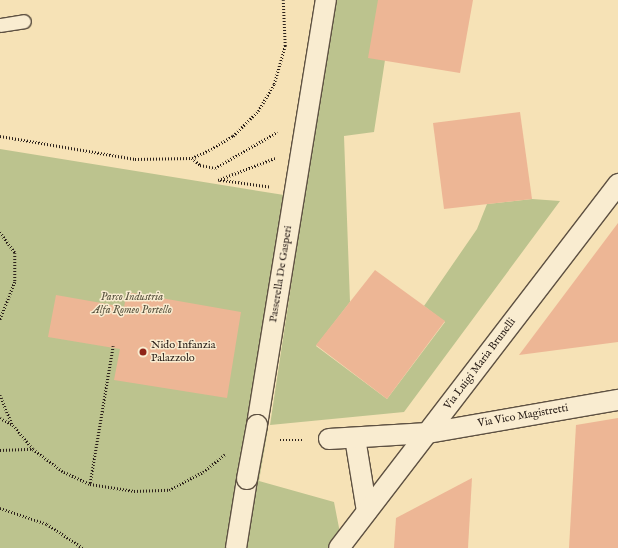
<!DOCTYPE html>
<html>
<head>
<meta charset="utf-8">
<style>
	body { margin:0 }
	#map { position:relative; width:618px; height:548px; overflow:hidden; background:#f6e2b6; font-family:"IM FELL English",serif }
	div>[style] { position:absolute }
	[style*='--x'] { left:calc(var(--x)*1px); top:calc(var(--y)*1px); width:calc(var(--w)*1px); rotate:calc(var(--a)*1deg) }
	.green>* { inset:0; background:#bcc38e }
	.building>* { inset:0; background:#edb695 }
	.path>* { height:2.5px; margin-top:-1.25px; transform-origin:0; background:repeating-linear-gradient(90deg,#2c211b 0 1px,transparent 0 3px) }
	.roads { filter:drop-shadow(1px 0 #5e5142) drop-shadow(-1px 0 #5e5142) drop-shadow(0 1px #5e5142) drop-shadow(0 -1px #5e5142) }
	.service>* { height:13px; margin:-6.5px; padding:0 6.5px; transform-origin:6.5px; border-radius:6.5px; background:#f9ecd0 }
	.pedestrian>* { height:20px; margin:-10px; padding:0 10px; transform-origin:10px; border-radius:10px; background:#f9ecd0 }
	.bridges { filter:drop-shadow(1px 0 #5e5142) drop-shadow(-1px 0 #5e5142) drop-shadow(0 1px #5e5142) drop-shadow(0 -1px #5e5142) }
	.pedestrian-bridge>* { height:20px; margin:-10px; padding:0 10px; transform-origin:10px; border-radius:10px; background:#f9ecd0 }
	.dots>* { width:11px; height:11px; translate:-50% -50%; box-sizing:border-box; border:2px solid #f9ecd0; border-radius:50% }
	span { translate:-50% -50%; white-space:nowrap; text-align:center; line-height:1.15; -webkit-text-stroke:3px #f9ecd0; paint-order:stroke }
	.street-label { font-size:11px; color:#2c211b }
	.park-label { font-size:11px; color:#57523e; font-style:italic }
	.poi-label { font-size:11px; color:#2c211b }
	.left { translate:0 -50%; text-align:left }
</style>
</head>
<body>
<div id="map">
	<div class="green">
		<div style="clip-path:polygon(334px 0,378px 0,385px 60px,374px 132px,344px 136px,350px 302px,316px 346px,387px 399px,445px 322px,424px 306px,477px 229px,487px 204px,532px 199px,560px 201px,404px 412px,270px 425px)"></div>
		<div style="clip-path:polygon(0 149px,284px 195px,246px 428px,268px 429px,259px 481px,334px 502px,341px 538px,333px 548px,0 548px)"></div>
	</div>
	<div class="building">
		<div style="clip-path:polygon(378px 0,473px 0,460px 73px,368px 58px)"></div>
		<div style="clip-path:polygon(520px 112px,532px 199px,444px 209px,433px 123px)"></div>
		<div style="clip-path:polygon(618px 223px,618px 342px,519px 355px)"></div>
		<div style="clip-path:polygon(375px 270px,445px 321px,387px 399px,316px 345px)"></div>
		<div style="clip-path:polygon(127px 292px,241px 312px,227px 398px,114px 380px,120px 349px,48px 337px,56px 295px,124px 307px)"></div>
		<div style="clip-path:polygon(618px 418px,618px 548px,569px 548px,576px 425px)"></div>
		<div style="clip-path:polygon(472px 478px,468px 548px,394px 548px,396px 518px)"></div>
	</div>
	<div class="path">
		<div style="--x:0;--y:136;--w:137;--a:9.7"></div>
		<div style="--x:135;--y:159;--w:57;--a:-1"></div>
		<div style="--x:192;--y:158;--w:21;--a:-25"></div>
		<div style="--x:211;--y:149;--w:26;--a:-31"></div>
		<div style="--x:233;--y:136;--w:35;--a:-45"></div>
		<div style="--x:258;--y:111;--w:31;--a:-59"></div>
		<div style="--x:274;--y:84;--w:40;--a:-74"></div>
		<div style="--x:285;--y:46;--w:46;--a:-92.5"></div>
		<div style="--x:192;--y:158;--w:11;--a:41"></div>
		<div style="--x:200;--y:165;--w:15;--a:11"></div>
		<div style="--x:215;--y:168;--w:72;--a:-30.1"></div>
		<div style="--x:269;--y:187;--w:51;--a:-172.2"></div>
		<div style="--x:218;--y:180;--w:61;--a:-21.1"></div>
		<div style="--x:0;--y:232;--w:26;--a:54"></div>
		<div style="--x:15;--y:253;--w:29;--a:90"></div>
		<div style="--x:15;--y:282;--w:41;--a:111.5"></div>
		<div style="--x:0;--y:395;--w:33;--a:67"></div>
		<div style="--x:13;--y:425;--w:31;--a:50"></div>
		<div style="--x:33;--y:449;--w:39;--a:37"></div>
		<div style="--x:64;--y:472;--w:29;--a:25"></div>
		<div style="--x:90;--y:484;--w:45;--a:9"></div>
		<div style="--x:134;--y:491;--w:35;--a:-2"></div>
		<div style="--x:169;--y:490;--w:38;--a:-28"></div>
		<div style="--x:203;--y:472;--w:28;--a:-39"></div>
		<div style="--x:0;--y:418;--w:15;--a:28"></div>
		<div style="--x:280;--y:440;--w:23;--a:0"></div>
		<div style="--x:0;--y:450;--w:33;--a:-2"></div>
		<div style="--x:90;--y:483;--w:139;--a:-80.5"></div>
		<div style="--x:0;--y:508;--w:50;--a:18.8"></div>
		<div style="--x:47;--y:524;--w:43;--a:33.7"></div>
	</div>
	<div class="roads">
		<div class="service">
			<div style="--x:0;--y:25;--w:24;--a:-9"></div>
		</div>
		<div class="pedestrian">
			<div style="--x:257;--y:425;--w:431;--a:-80.8"></div>
			<div style="--x:355;--y:438;--w:74;--a:80.7"></div>
			<div style="--x:329;--y:439;--w:99;--a:-3.5"></div>
			<div style="--x:428;--y:433;--w:193;--a:-9.9"></div>
			<div style="--x:236;--y:548;--w:70;--a:-80.9"></div>
			<div style="--x:339;--y:548;--w:459;--a:-52.5"></div>
		</div>
	</div>
	<div class="bridges">
		<div class="pedestrian-bridge">
			<div style="--x:247;--y:479;--w:55;--a:-79.5"></div>
		</div>
	</div>
	<div class="dots">
		<div style="left:143px;top:352px;background:#8f2418"></div>
	</div>
	<div class="street-label">
		<span style="left:281px;top:274px;rotate:-81deg">Passerella De Gasperi</span>
		<span style="left:480px;top:364px;rotate:-53deg">Via Luigi Maria Brunelli</span>
		<span style="left:523px;top:416px;rotate:-10deg">Via Vico Magistretti</span>
	</div>
	<div class="park-label">
		<span style="left:132px;top:304px">Parco Industria<br>Alfa Romeo Portello</span>
	</div>
	<div class="poi-label">
		<span class="left" style="left:151px;top:352px">Nido Infanzia<br>Palazzolo</span>
	</div>
</div>
</body>
</html>
